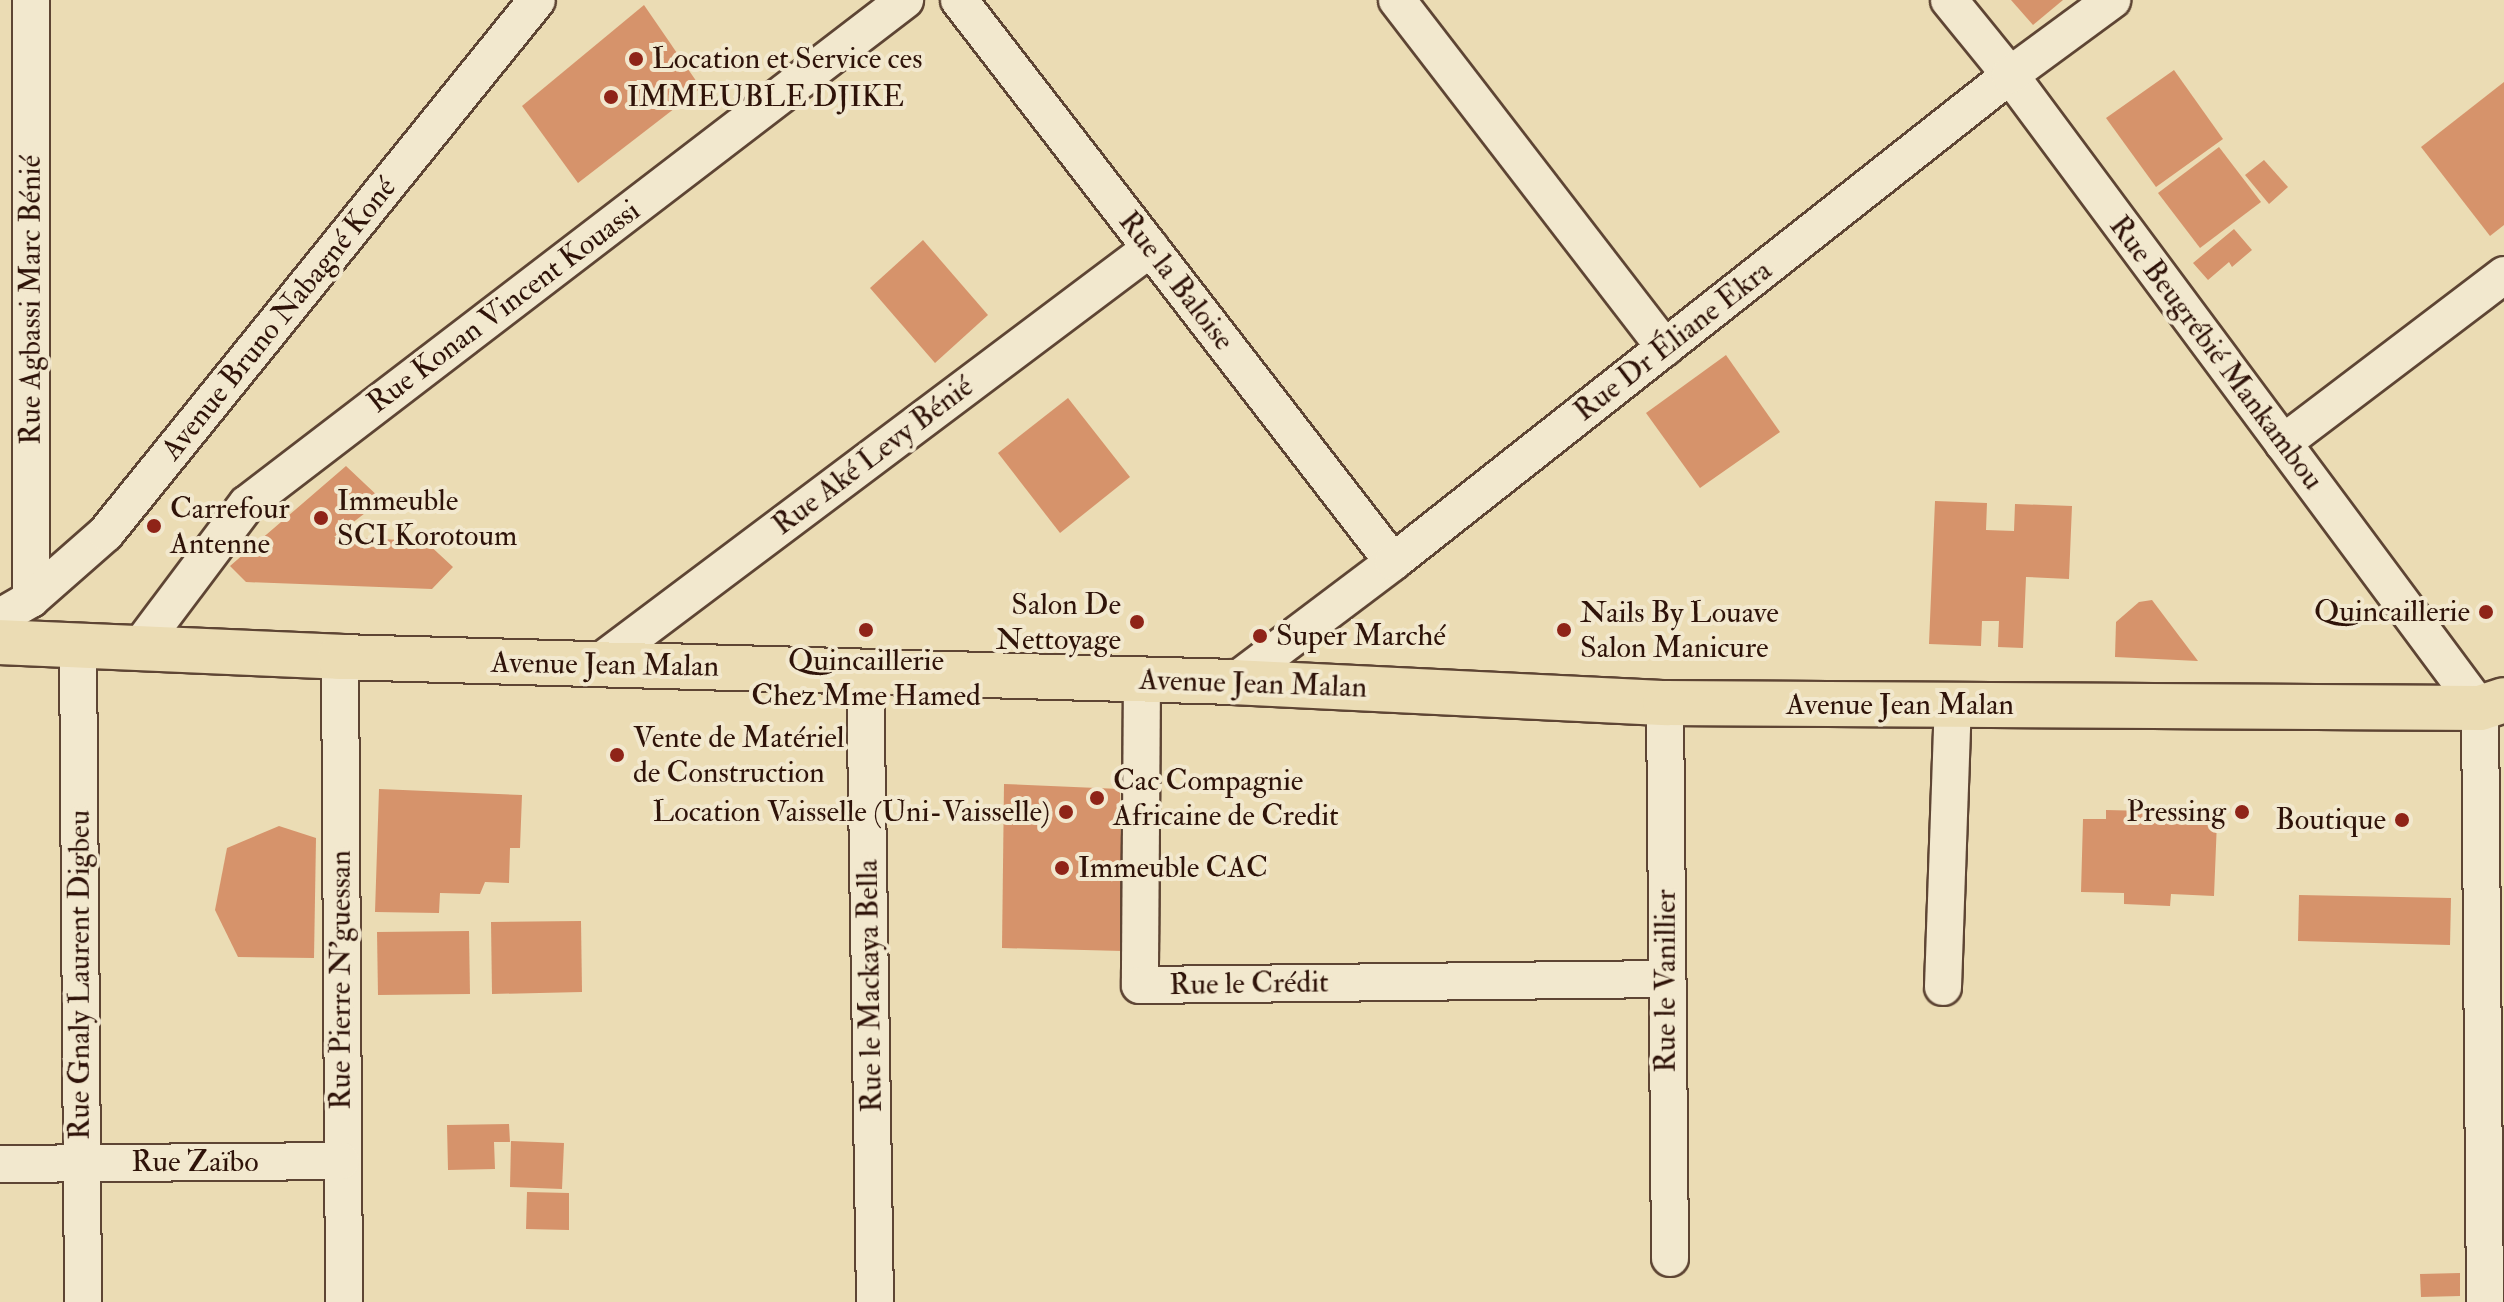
<!DOCTYPE html>
<html>
<head>
<meta charset="utf-8">
<style>
	body { margin:0 }
	#map { position:relative; width:2504px; height:1302px; overflow:hidden; background:#ebdcb4; font-family:"IM FELL Double Pica",serif }
	div>[style] { position:absolute }
	[style*='--x'] { left:calc(var(--x)*1px); top:calc(var(--y)*1px); width:calc(var(--w)*1px); rotate:calc(var(--a)*1deg) }
	.building>* { inset:0; background:#d6936b }
	.roads { filter:drop-shadow(2px 0 #5e4534) drop-shadow(-2px 0 #5e4534) drop-shadow(0 2px #5e4534) drop-shadow(0 -2px #5e4534) }
	.minor>* { height:36px; margin:-18px; padding:0 18px; transform-origin:18px; border-radius:18px; background:#f2e8ce }
	.major>* { height:44px; margin:-22px; padding:0 22px; transform-origin:22px; border-radius:22px; background:#ebdcb4 }
	.dots>* { width:22px; height:22px; translate:-50% -50%; box-sizing:border-box; border:4px solid #f2e8ce; border-radius:50% }
	span { translate:-50% -50%; white-space:nowrap; text-align:center; line-height:1.15; -webkit-text-stroke:8px #f2e8ce; paint-order:stroke }
	.poi-label { font-size:30px; color:#2f1309 }
	.left { translate:0 -50%; text-align:left }
	.right { translate:-100% -50%; text-align:right }
	.street-label { font-size:30px; color:#2f1309 }
</style>
</head>
<body>
<div id="map">
	<div class="building">
		<div style="clip-path:polygon(2011px 0,2063px 0,2033px 25px)"></div>
		<div style="clip-path:polygon(644px 5px,701px 88px,578px 183px,522px 106px)"></div>
		<div style="clip-path:polygon(2174px 70px,2223px 139px,2156px 187px,2106px 118px)"></div>
		<div style="clip-path:polygon(2504px 82px,2504px 225px,2490px 236px,2421px 147px)"></div>
		<div style="clip-path:polygon(2219px 147px,2261px 202px,2200px 248px,2158px 193px)"></div>
		<div style="clip-path:polygon(2264px 160px,2288px 187px,2269px 204px,2245px 175px)"></div>
		<div style="clip-path:polygon(2234px 229px,2252px 250px,2232px 267px,2229px 262px,2208px 280px,2193px 263px)"></div>
		<div style="clip-path:polygon(923px 240px,988px 315px,935px 363px,870px 288px)"></div>
		<div style="clip-path:polygon(1726px 355px,1780px 432px,1700px 488px,1646px 413px)"></div>
		<div style="clip-path:polygon(1068px 398px,1130px 477px,1060px 533px,998px 453px)"></div>
		<div style="clip-path:polygon(346px 466px,382px 500px,334px 537px,425px 541px,453px 567px,432px 589px,246px 582px,230px 566px)"></div>
		<div style="clip-path:polygon(1935px 501px,1987px 503px,1986px 530px,2014px 531px,2015px 504px,2072px 506px,2069px 579px,2026px 577px,2023px 648px,1998px 647px,1999px 621px,1982px 621px,1981px 646px,1929px 644px)"></div>
		<div style="clip-path:polygon(2152px 600px,2198px 661px,2115px 657px,2116px 622px,2139px 602px)"></div>
		<div style="clip-path:polygon(1004px 784px,1120px 789px,1123px 951px,1002px 948px)"></div>
		<div style="clip-path:polygon(379px 789px,522px 795px,520px 848px,510px 848px,509px 883px,485px 882px,480px 894px,440px 893px,439px 913px,375px 912px)"></div>
		<div style="clip-path:polygon(2106px 810px,2187px 812px,2186px 820px,2217px 821px,2214px 896px,2171px 894px,2170px 906px,2124px 904px,2124px 893px,2081px 892px,2083px 819px,2106px 819px)"></div>
		<div style="clip-path:polygon(279px 826px,316px 838px,314px 958px,238px 957px,215px 910px,227px 848px)"></div>
		<div style="clip-path:polygon(2299px 895px,2451px 898px,2450px 945px,2298px 941px)"></div>
		<div style="clip-path:polygon(581px 921px,582px 992px,492px 994px,491px 922px)"></div>
		<div style="clip-path:polygon(469px 931px,470px 994px,378px 995px,377px 932px)"></div>
		<div style="clip-path:polygon(509px 1124px,510px 1142px,494px 1142px,495px 1169px,448px 1170px,447px 1125px)"></div>
		<div style="clip-path:polygon(511px 1141px,564px 1143px,562px 1189px,510px 1187px)"></div>
		<div style="clip-path:polygon(527px 1192px,569px 1193px,569px 1230px,526px 1229px)"></div>
		<div style="clip-path:polygon(2460px 1273px,2460px 1296px,2421px 1297px,2420px 1274px)"></div>
	</div>
	<div class="roads">
		<div class="minor">
			<div style="--x:31;--y:0;--w:599;--a:90"></div>
			<div style="--x:959;--y:0;--w:710;--a:52.32"></div>
			<div style="--x:1397;--y:0;--w:439;--a:52.4"></div>
			<div style="--x:1949;--y:0;--w:97;--a:50.9"></div>
			<div style="--x:2010;--y:75;--w:788;--a:53.41"></div>
			<div style="--x:2480;--y:708;--w:594;--a:89.52"></div>
			<div style="--x:2283;--y:443;--w:278;--a:-37.2"></div>
			<div style="--x:0;--y:617;--w:36;--a:-30"></div>
			<div style="--x:31;--y:599;--w:100;--a:-41.3"></div>
			<div style="--x:106;--y:533;--w:685;--a:-51.04"></div>
			<div style="--x:78;--y:648;--w:654;--a:89.56"></div>
			<div style="--x:138;--y:649;--w:181;--a:-53.1"></div>
			<div style="--x:247;--y:504;--w:829;--a:-37.45"></div>
			<div style="--x:340;--y:657;--w:645;--a:89.64"></div>
			<div style="--x:596;--y:665;--w:694;--a:-36.92"></div>
			<div style="--x:865;--y:671;--w:631;--a:89.09"></div>
			<div style="--x:1142;--y:679;--w:306;--a:90.4"></div>
			<div style="--x:1140;--y:985;--w:525;--a:-0.65"></div>
			<div style="--x:1234;--y:682;--w:199;--a:-37"></div>
			<div style="--x:1393;--y:562;--w:786;--a:-38.28"></div>
			<div style="--x:2010;--y:75;--w:127;--a:-36.3"></div>
			<div style="--x:1665;--y:703;--w:555;--a:89.48"></div>
			<div style="--x:1943;--y:987;--w:282;--a:-88"></div>
			<div style="--x:0;--y:1164;--w:341;--a:-0.5"></div>
		</div>
		<div class="major">
			<div style="--x:0;--y:642;--w:340;--a:2.5"></div>
			<div style="--x:340;--y:657;--w:894;--a:1.6"></div>
			<div style="--x:1234;--y:682;--w:432;--a:2.8"></div>
			<div style="--x:1665;--y:703;--w:815;--a:0.35"></div>
			<div style="--x:2480;--y:708;--w:25;--a:-18"></div>
		</div>
	</div>
	<div class="dots">
		<div style="left:636px;top:59px;background:#8f2418"></div>
		<div style="left:611px;top:97px;background:#8f2418"></div>
		<div style="left:321px;top:518px;background:#8f2418"></div>
		<div style="left:154px;top:526px;background:#8f2418"></div>
		<div style="left:2486px;top:612px;background:#8f2418"></div>
		<div style="left:1137px;top:622px;background:#8f2418"></div>
		<div style="left:866px;top:630px;background:#8f2418"></div>
		<div style="left:1564px;top:630px;background:#8f2418"></div>
		<div style="left:1260px;top:636px;background:#8f2418"></div>
		<div style="left:617px;top:755px;background:#8f2418"></div>
		<div style="left:1097px;top:798px;background:#8f2418"></div>
		<div style="left:1066px;top:812px;background:#8f2418"></div>
		<div style="left:2242px;top:812px;background:#8f2418"></div>
		<div style="left:2402px;top:820px;background:#8f2418"></div>
		<div style="left:1062px;top:868px;background:#8f2418"></div>
	</div>
	<div class="poi-label">
		<span class="left" style="left:652px;top:59px">Location et Service ces</span>
		<span class="left" style="left:627px;top:97px">IMMEUBLE DJIKE</span>
		<span class="left" style="left:337px;top:518px">Immeuble<br>SCI Korotoum</span>
		<span class="left" style="left:170px;top:526px">Carrefour<br>Antenne</span>
		<span class="right" style="left:1121px;top:622px">Salon De<br>Nettoyage</span>
		<span class="right" style="left:2470px;top:612px">Quincaillerie</span>
		<span class="left" style="left:1580px;top:630px">Nails By Louave<br>Salon Manicure</span>
		<span class="left" style="left:1276px;top:636px">Super Marché</span>
		<span style="left:866px;top:678px">Quincaillerie<br>Chez Mme Hamed</span>
		<span class="left" style="left:633px;top:755px">Vente de Matériel<br>de Construction</span>
		<span class="left" style="left:1113px;top:798px">Cac Compagnie<br>Africaine de Credit</span>
		<span class="right" style="left:1050px;top:812px">Location Vaisselle (Uni-Vaisselle)</span>
		<span class="right" style="left:2226px;top:812px">Pressing</span>
		<span class="right" style="left:2386px;top:820px">Boutique</span>
		<span class="left" style="left:1078px;top:868px">Immeuble CAC</span>
	</div>
	<div class="street-label">
		<span style="left:1176px;top:281px;rotate:52deg">Rue la Baloise</span>
		<span style="left:31px;top:300px;rotate:-90deg">Rue Agbassi Marc Bénié</span>
		<span style="left:504px;top:307px;rotate:-37deg">Rue Konan Vincent Kouassi</span>
		<span style="left:279px;top:319px;rotate:-51deg">Avenue Bruno Nabagné Koné</span>
		<span style="left:1673px;top:341px;rotate:-38deg">Rue Dr Éliane Ekra</span>
		<span style="left:2216px;top:353px;rotate:53deg">Rue Beugrébié Mankambou</span>
		<span style="left:873px;top:456px;rotate:-37deg">Rue Aké Levy Bénié</span>
		<span style="left:605px;top:665px;rotate:1deg">Avenue Jean Malan</span>
		<span style="left:1253px;top:684px;rotate:2deg">Avenue Jean Malan</span>
		<span style="left:1900px;top:705px">Avenue Jean Malan</span>
		<span style="left:80px;top:975px;rotate:-90deg">Rue Gnaly Laurent Digbeu</span>
		<span style="left:341px;top:980px;rotate:-90deg">Rue Pierre N'guessan</span>
		<span style="left:1666px;top:981px;rotate:-90deg">Rue le Vanillier</span>
		<span style="left:1249px;top:984px;rotate:-1deg">Rue le Crédit</span>
		<span style="left:870px;top:986px;rotate:-91deg">Rue le Mackaya Bella</span>
		<span style="left:195px;top:1162px">Rue Zaïbo</span>
	</div>
</div>
</body>
</html>
